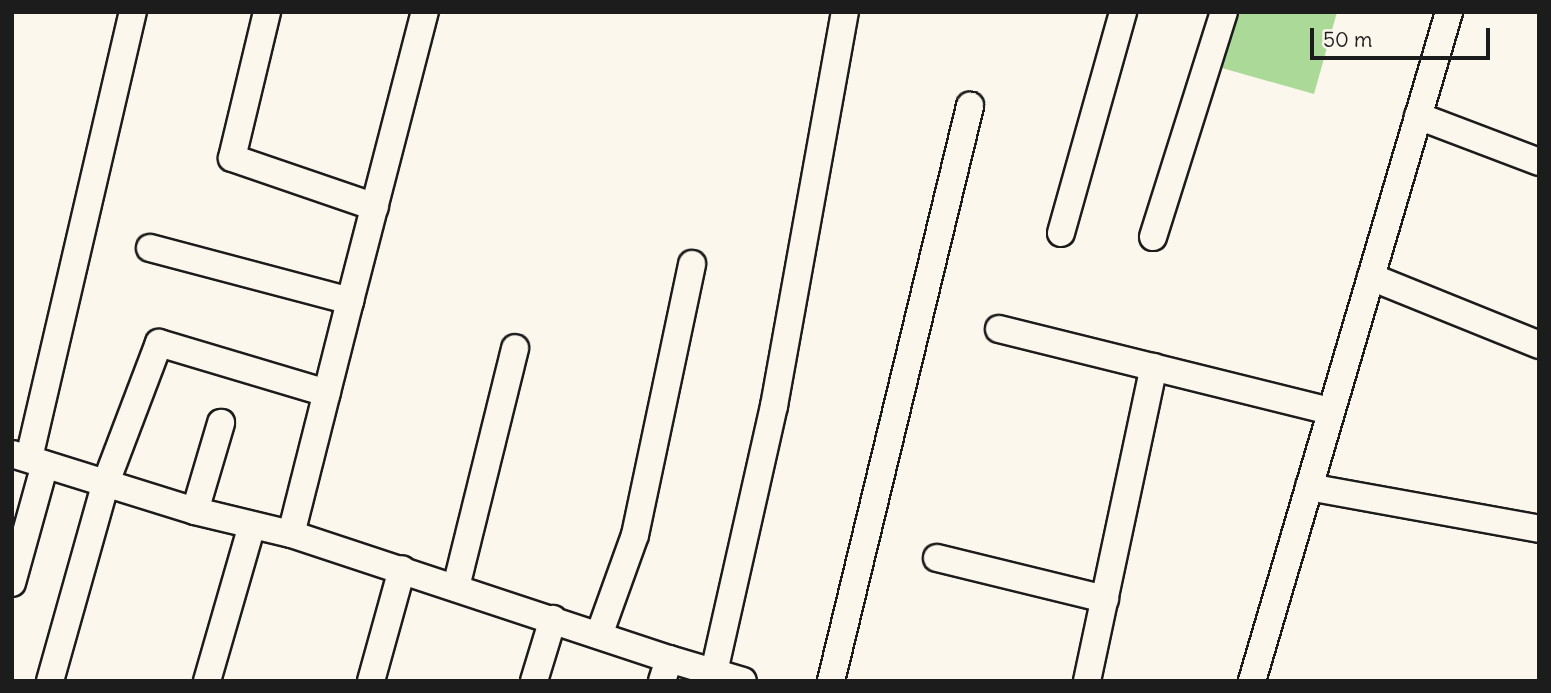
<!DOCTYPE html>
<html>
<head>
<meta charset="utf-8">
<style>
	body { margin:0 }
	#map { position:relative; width:1551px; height:693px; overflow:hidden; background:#fbf7ec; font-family:Delius,sans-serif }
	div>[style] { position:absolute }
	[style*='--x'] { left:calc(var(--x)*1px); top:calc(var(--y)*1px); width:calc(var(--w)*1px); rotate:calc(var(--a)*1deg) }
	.green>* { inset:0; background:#abd998 }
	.roads { filter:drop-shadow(2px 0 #1c1c1c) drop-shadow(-2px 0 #1c1c1c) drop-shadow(0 2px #1c1c1c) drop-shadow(0 -2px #1c1c1c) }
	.minor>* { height:26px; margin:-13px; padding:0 13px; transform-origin:13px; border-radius:13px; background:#fbf7ec }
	span { translate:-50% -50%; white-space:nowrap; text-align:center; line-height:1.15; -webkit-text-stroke:7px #fbf7ec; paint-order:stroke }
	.frame { position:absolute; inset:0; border:14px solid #1c1c1c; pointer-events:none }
	.scale { position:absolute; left:1310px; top:28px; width:180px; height:32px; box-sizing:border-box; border:4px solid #1c1c1c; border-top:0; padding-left:9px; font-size:21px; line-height:24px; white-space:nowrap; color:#1c1c1c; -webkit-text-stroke:5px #fbf7ec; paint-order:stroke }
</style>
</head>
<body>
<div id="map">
	<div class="green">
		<div style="clip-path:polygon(1239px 12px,1337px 12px,1314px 94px,1222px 68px)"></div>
	</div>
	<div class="roads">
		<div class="minor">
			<div style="--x:267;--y:12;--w:150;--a:103.5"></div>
			<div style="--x:232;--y:158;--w:151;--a:18.9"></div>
			<div style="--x:1418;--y:116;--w:129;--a:20.8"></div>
			<div style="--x:1061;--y:233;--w:230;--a:-74.3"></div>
			<div style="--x:1153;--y:237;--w:236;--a:-72.5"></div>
			<div style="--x:150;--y:248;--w:207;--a:14.8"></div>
			<div style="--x:350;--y:301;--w:240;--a:104.2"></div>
			<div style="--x:1371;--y:277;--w:181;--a:22"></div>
			<div style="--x:350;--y:301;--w:299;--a:-75.5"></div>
			<div style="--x:999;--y:329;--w:342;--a:13.9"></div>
			<div style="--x:12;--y:454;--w:192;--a:17.3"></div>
			<div style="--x:195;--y:511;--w:99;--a:13.5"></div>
			<div style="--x:291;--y:534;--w:398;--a:18.3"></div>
			<div style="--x:29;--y:458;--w:458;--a:-76.9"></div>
			<div style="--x:1309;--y:487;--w:234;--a:10.3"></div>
			<div style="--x:195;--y:511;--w:92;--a:-73.5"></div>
			<div style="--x:937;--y:558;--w:173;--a:13.7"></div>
			<div style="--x:12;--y:583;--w:123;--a:-74.5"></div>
			<div style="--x:456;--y:587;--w:246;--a:-76.1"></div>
			<div style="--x:599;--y:635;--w:106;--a:-70.2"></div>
			<div style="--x:635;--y:535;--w:277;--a:-78.1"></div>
			<div style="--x:714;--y:672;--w:273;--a:-77.3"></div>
			<div style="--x:774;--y:406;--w:400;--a:-79.8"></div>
			<div style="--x:50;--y:681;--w:204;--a:-74.3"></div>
			<div style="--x:105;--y:485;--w:152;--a:-69.2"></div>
			<div style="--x:159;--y:343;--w:175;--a:16.6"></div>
			<div style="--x:207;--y:681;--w:162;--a:-73.9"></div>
			<div style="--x:371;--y:681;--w:116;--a:-74.5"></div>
			<div style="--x:534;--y:681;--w:65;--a:-73"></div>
			<div style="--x:662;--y:681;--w:23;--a:-72"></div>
			<div style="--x:669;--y:659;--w:77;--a:16.6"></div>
			<div style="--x:831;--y:681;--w:592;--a:-76.41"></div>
			<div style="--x:1087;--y:681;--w:321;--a:-78"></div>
			<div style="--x:1252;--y:681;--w:697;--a:-73.59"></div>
		</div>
	</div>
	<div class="frame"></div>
	<div class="scale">50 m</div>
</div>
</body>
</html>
